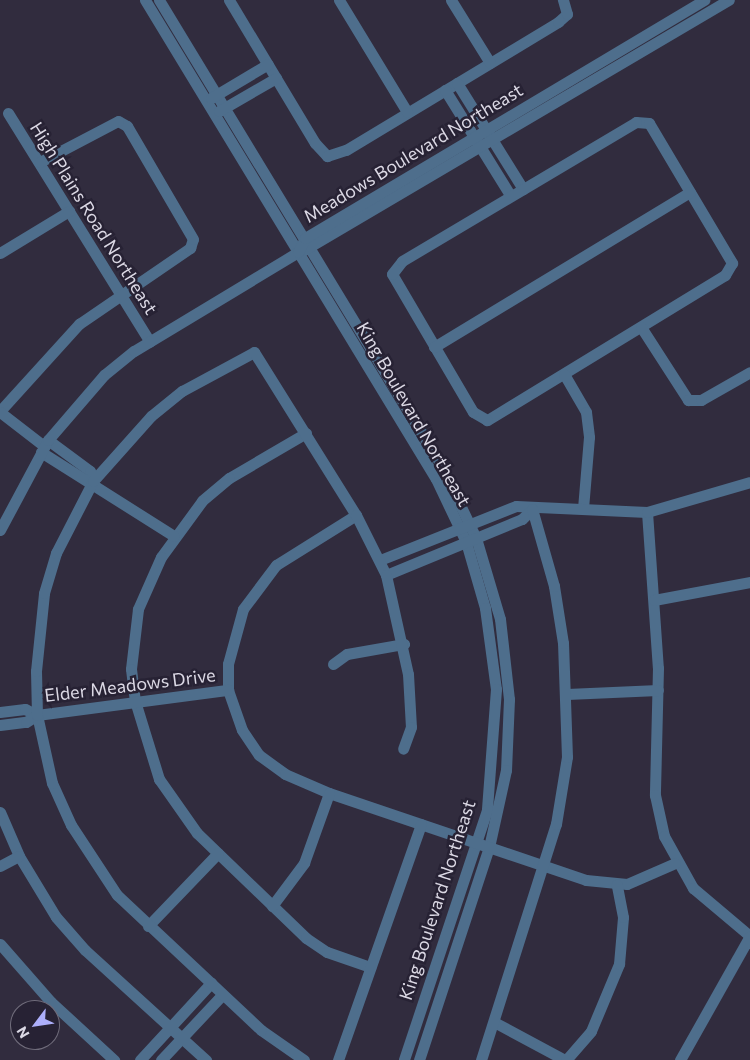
<!DOCTYPE html>
<html>
<head>
<meta charset="utf-8">
<style>
	body { margin:0 }
	#map { position:relative; width:750px; height:1060px; overflow:hidden; background:#312c3e; font-family:Commissioner,sans-serif }
	div>[style] { position:absolute }
	[style*='--x'] { left:calc(var(--x)*1px); top:calc(var(--y)*1px); width:calc(var(--w)*1px); rotate:calc(var(--a)*1deg) }
	.minor>* { height:11px; margin:-5.5px; padding:0 5.5px; transform-origin:5.5px; border-radius:5.5px; background:#4e6e8c }
	span { translate:-50% -50%; white-space:nowrap; text-align:center; line-height:1.15; -webkit-text-stroke:5px #272234; paint-order:stroke }
	.street-label { font-size:18px; color:#dbd8e4 }
	.north { position:absolute; left:10px; top:1000px; width:50px; height:50px; box-sizing:border-box; background:#272234; border:1px solid #6f6b7a; border-radius:50%; rotate:239deg; font-size:14px; font-weight:700; line-height:20px; text-align:center; color:#dbd8e4 }
	.north::after { content:''; display:block; margin:auto; width:18px; height:22px; background:#adaffb; clip-path:polygon(50% 0,100% 100%,50% 72%,0 100%) }
</style>
</head>
<body>
<div id="map">
	<div class="minor">
		<div style="--x:145;--y:0;--w:560;--a:58.72"></div>
		<div style="--x:436;--y:479;--w:70;--a:64.5"></div>
		<div style="--x:466;--y:542;--w:69;--a:73.9"></div>
		<div style="--x:485;--y:608;--w:82;--a:82.3"></div>
		<div style="--x:496;--y:689;--w:121;--a:94.3"></div>
		<div style="--x:487;--y:810;--w:263;--a:108.4"></div>
		<div style="--x:159;--y:0;--w:542;--a:58.75"></div>
		<div style="--x:440;--y:463;--w:83;--a:64.4"></div>
		<div style="--x:476;--y:538;--w:84;--a:73.5"></div>
		<div style="--x:500;--y:619;--w:81;--a:83.6"></div>
		<div style="--x:509;--y:699;--w:71;--a:92.4"></div>
		<div style="--x:506;--y:770;--w:79;--a:102.4"></div>
		<div style="--x:489;--y:847;--w:224;--a:108.2"></div>
		<div style="--x:229;--y:0;--w:167;--a:59"></div>
		<div style="--x:315;--y:143;--w:18;--a:47"></div>
		<div style="--x:327;--y:156;--w:20;--a:-18"></div>
		<div style="--x:346;--y:150;--w:248;--a:-31.1"></div>
		<div style="--x:558;--y:22;--w:12;--a:-42"></div>
		<div style="--x:567;--y:14;--w:15;--a:-106"></div>
		<div style="--x:339;--y:0;--w:131;--a:58.7"></div>
		<div style="--x:451;--y:0;--w:74;--a:58.2"></div>
		<div style="--x:457;--y:83;--w:125;--a:58.1"></div>
		<div style="--x:445;--y:90;--w:123;--a:58.2"></div>
		<div style="--x:211;--y:98;--w:66;--a:-30.8"></div>
		<div style="--x:219;--y:111;--w:66;--a:-30.1"></div>
		<div style="--x:8;--y:113;--w:269;--a:58.2"></div>
		<div style="--x:636;--y:122;--w:13;--a:4"></div>
		<div style="--x:649;--y:123;--w:163;--a:59.3"></div>
		<div style="--x:732;--y:263;--w:14;--a:120"></div>
		<div style="--x:725;--y:275;--w:279;--a:148.6"></div>
		<div style="--x:487;--y:420;--w:16;--a:-150"></div>
		<div style="--x:473;--y:412;--w:160;--a:-120.4"></div>
		<div style="--x:392;--y:274;--w:16;--a:-52"></div>
		<div style="--x:402;--y:261;--w:272;--a:-30.7"></div>
		<div style="--x:304;--y:250;--w:493;--a:-30.5"></div>
		<div style="--x:0;--y:253;--w:81;--a:-31.3"></div>
		<div style="--x:641;--y:327;--w:87;--a:57.2"></div>
		<div style="--x:688;--y:400;--w:13;--a:0"></div>
		<div style="--x:701;--y:400;--w:56;--a:-29.7"></div>
		<div style="--x:434;--y:347;--w:299;--a:-31.2"></div>
		<div style="--x:564;--y:374;--w:44;--a:59.9"></div>
		<div style="--x:586;--y:412;--w:25;--a:83"></div>
		<div style="--x:589;--y:437;--w:72;--a:94.8"></div>
		<div style="--x:0;--y:411;--w:118;--a:-47.8"></div>
		<div style="--x:79;--y:324;--w:135;--a:-34.4"></div>
		<div style="--x:190;--y:248;--w:9;--a:-72"></div>
		<div style="--x:193;--y:239;--w:131;--a:-120.3"></div>
		<div style="--x:127;--y:126;--w:10;--a:-151"></div>
		<div style="--x:118;--y:121;--w:88;--a:152.3"></div>
		<div style="--x:0;--y:412;--w:56;--a:37.7"></div>
		<div style="--x:306;--y:433;--w:89;--a:149.7"></div>
		<div style="--x:229;--y:478;--w:35;--a:140"></div>
		<div style="--x:202;--y:501;--w:69;--a:126.2"></div>
		<div style="--x:161;--y:557;--w:57;--a:113.9"></div>
		<div style="--x:138;--y:609;--w:60;--a:96.7"></div>
		<div style="--x:131;--y:669;--w:32;--a:83"></div>
		<div style="--x:135;--y:701;--w:82;--a:72.9"></div>
		<div style="--x:159;--y:779;--w:66;--a:54.9"></div>
		<div style="--x:197;--y:833;--w:151;--a:43.9"></div>
		<div style="--x:306;--y:938;--w:25;--a:34"></div>
		<div style="--x:327;--y:952;--w:46;--a:19.2"></div>
		<div style="--x:48;--y:440;--w:52;--a:36.4"></div>
		<div style="--x:90;--y:471;--w:10;--a:73"></div>
		<div style="--x:41;--y:452;--w:157;--a:32.3"></div>
		<div style="--x:647;--y:512;--w:156;--a:86"></div>
		<div style="--x:658;--y:668;--w:127;--a:91.4"></div>
		<div style="--x:655;--y:795;--w:42;--a:77.6"></div>
		<div style="--x:664;--y:836;--w:60;--a:60.9"></div>
		<div style="--x:693;--y:888;--w:75;--a:40.1"></div>
		<div style="--x:356;--y:515;--w:94;--a:148"></div>
		<div style="--x:276;--y:565;--w:55;--a:126.9"></div>
		<div style="--x:243;--y:609;--w:57;--a:105.3"></div>
		<div style="--x:228;--y:664;--w:26;--a:90"></div>
		<div style="--x:228;--y:690;--w:42;--a:70.7"></div>
		<div style="--x:242;--y:730;--w:30;--a:56"></div>
		<div style="--x:259;--y:755;--w:32;--a:36"></div>
		<div style="--x:285;--y:774;--w:48;--a:23.4"></div>
		<div style="--x:329;--y:793;--w:271;--a:18.7"></div>
		<div style="--x:586;--y:880;--w:41;--a:5.6"></div>
		<div style="--x:627;--y:884;--w:52;--a:-23.6"></div>
		<div style="--x:0;--y:530;--w:102;--a:-61.9"></div>
		<div style="--x:48;--y:440;--w:86;--a:-49.3"></div>
		<div style="--x:104;--y:375;--w:38;--a:-39"></div>
		<div style="--x:134;--y:351;--w:192;--a:-31.1"></div>
		<div style="--x:298;--y:252;--w:16;--a:-63"></div>
		<div style="--x:305;--y:238;--w:465;--a:-30.8"></div>
		<div style="--x:380;--y:560;--w:146;--a:-21.7"></div>
		<div style="--x:516;--y:506;--w:131;--a:2.6"></div>
		<div style="--x:647;--y:512;--w:107;--a:-16.2"></div>
		<div style="--x:386;--y:575;--w:147;--a:-22.4"></div>
		<div style="--x:522;--y:519;--w:14;--a:-45"></div>
		<div style="--x:654;--y:600;--w:98;--a:-10.6"></div>
		<div style="--x:333;--y:664;--w:17;--a:-36"></div>
		<div style="--x:347;--y:654;--w:58;--a:-10"></div>
		<div style="--x:567;--y:694;--w:91;--a:-2.5"></div>
		<div style="--x:0;--y:712;--w:25;--a:-7"></div>
		<div style="--x:25;--y:709;--w:13;--a:27"></div>
		<div style="--x:0;--y:725;--w:26;--a:-7"></div>
		<div style="--x:26;--y:722;--w:13;--a:-32"></div>
		<div style="--x:37;--y:715;--w:193;--a:-7.5"></div>
		<div style="--x:0;--y:812;--w:48;--a:66.6"></div>
		<div style="--x:19;--y:856;--w:71;--a:58.8"></div>
		<div style="--x:56;--y:917;--w:44;--a:48.7"></div>
		<div style="--x:85;--y:950;--w:164;--a:42.3"></div>
		<div style="--x:0;--y:866;--w:21;--a:-28"></div>
		<div style="--x:272;--y:906;--w:54;--a:-53.3"></div>
		<div style="--x:304;--y:863;--w:74;--a:-70.3"></div>
		<div style="--x:148;--y:926;--w:101;--a:-46.2"></div>
		<div style="--x:0;--y:944;--w:77;--a:48.7"></div>
		<div style="--x:51;--y:1002;--w:86;--a:42.6"></div>
		<div style="--x:494;--y:1022;--w:81;--a:28.2"></div>
		<div style="--x:140;--y:1060;--w:105;--a:-47.3"></div>
		<div style="--x:161;--y:1060;--w:89;--a:-46.8"></div>
		<div style="--x:304;--y:1060;--w:52;--a:-145.1"></div>
		<div style="--x:261;--y:1030;--w:197;--a:-136.8"></div>
		<div style="--x:117;--y:895;--w:84;--a:-123.3"></div>
		<div style="--x:71;--y:825;--w:46;--a:-114.3"></div>
		<div style="--x:52;--y:783;--w:70;--a:-102.4"></div>
		<div style="--x:37;--y:715;--w:44;--a:-91.3"></div>
		<div style="--x:36;--y:671;--w:78;--a:-84.1"></div>
		<div style="--x:44;--y:593;--w:42;--a:-73.3"></div>
		<div style="--x:56;--y:553;--w:81;--a:-62.8"></div>
		<div style="--x:93;--y:481;--w:87;--a:-48.3"></div>
		<div style="--x:151;--y:416;--w:40;--a:-39"></div>
		<div style="--x:182;--y:391;--w:82;--a:-28.4"></div>
		<div style="--x:254;--y:352;--w:192;--a:58"></div>
		<div style="--x:356;--y:515;--w:67;--a:63.4"></div>
		<div style="--x:386;--y:575;--w:101;--a:77.5"></div>
		<div style="--x:408;--y:674;--w:53;--a:86.8"></div>
		<div style="--x:411;--y:727;--w:23;--a:110"></div>
		<div style="--x:338;--y:1060;--w:250;--a:-70.6"></div>
		<div style="--x:481;--y:1060;--w:248;--a:-72.4"></div>
		<div style="--x:556;--y:824;--w:68;--a:-80.7"></div>
		<div style="--x:567;--y:757;--w:114;--a:-92"></div>
		<div style="--x:563;--y:643;--w:58;--a:-99"></div>
		<div style="--x:554;--y:586;--w:80;--a:-105.9"></div>
		<div style="--x:566;--y:1060;--w:38;--a:-49"></div>
		<div style="--x:591;--y:1031;--w:73;--a:-67.3"></div>
		<div style="--x:619;--y:964;--w:47;--a:-85.1"></div>
		<div style="--x:623;--y:917;--w:33;--a:-101"></div>
		<div style="--x:680;--y:1060;--w:142;--a:-60.6"></div>
	</div>
	<div class="street-label">
		<span style="left:413px;top:153px;rotate:-31deg">Meadows Boulevard Northeast</span>
		<span style="left:94px;top:218px;rotate:58deg">High Plains Road Northeast</span>
		<span style="left:414px;top:414px;rotate:60deg">King Boulevard Northeast</span>
		<span style="left:130px;top:685px;rotate:-7deg">Elder Meadows Drive</span>
		<span style="left:437px;top:900px;rotate:-72deg">King Boulevard Northeast</span>
	</div>
	<div class="north">N</div>
</div>
</body>
</html>
